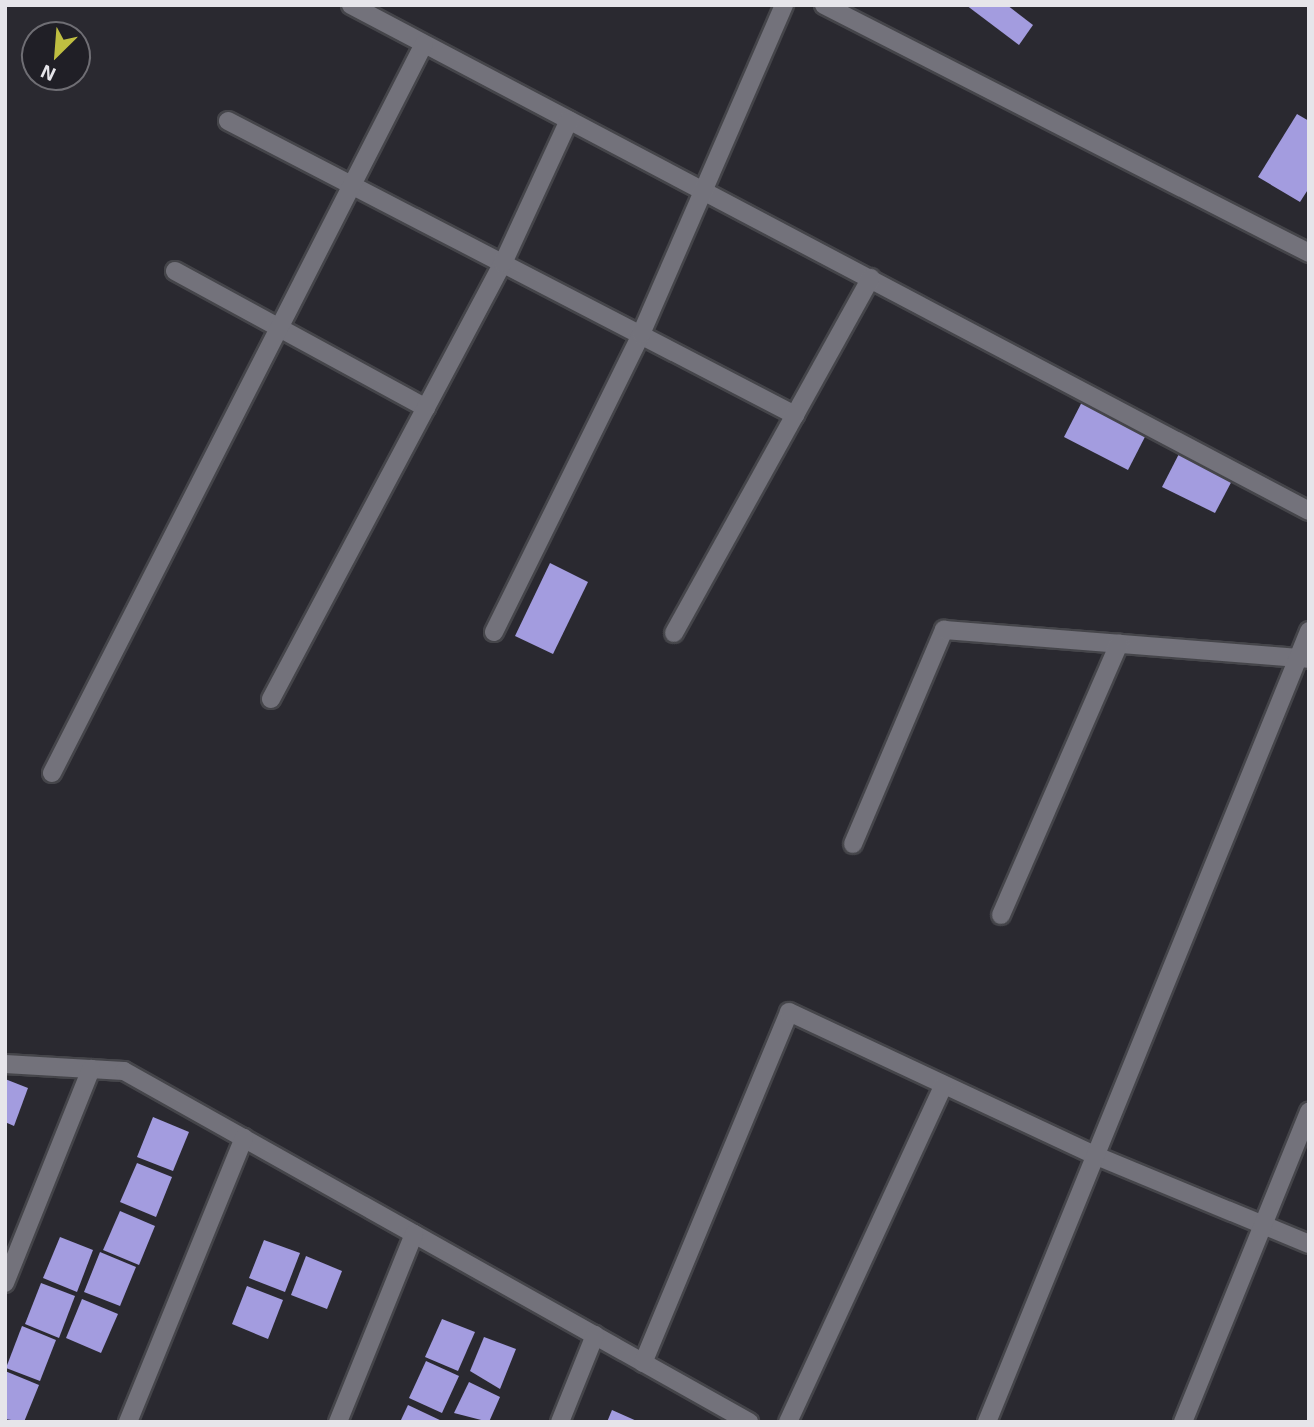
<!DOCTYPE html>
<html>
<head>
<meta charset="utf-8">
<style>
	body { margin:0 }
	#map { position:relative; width:1314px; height:1427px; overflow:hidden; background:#2a2930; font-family:"Exo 2",sans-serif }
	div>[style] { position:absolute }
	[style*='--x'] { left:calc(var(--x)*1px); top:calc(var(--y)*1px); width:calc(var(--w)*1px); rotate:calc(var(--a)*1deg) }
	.building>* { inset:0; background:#a39cdf }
	.roads { filter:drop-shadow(2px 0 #45454a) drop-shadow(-2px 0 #45454a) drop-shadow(0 2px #45454a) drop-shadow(0 -2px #45454a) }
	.street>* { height:18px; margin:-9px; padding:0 9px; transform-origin:9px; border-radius:9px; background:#73727b }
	span { translate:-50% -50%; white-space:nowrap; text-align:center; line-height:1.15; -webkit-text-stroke:7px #201f26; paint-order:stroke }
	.frame { position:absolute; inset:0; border:7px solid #e6e5ea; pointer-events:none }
	.north { position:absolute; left:21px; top:21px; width:70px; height:70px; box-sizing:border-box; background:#201f26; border:2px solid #6f6e74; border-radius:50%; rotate:205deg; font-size:19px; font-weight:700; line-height:28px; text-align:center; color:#e6e5ea }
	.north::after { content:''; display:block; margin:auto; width:24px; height:32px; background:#bfbe41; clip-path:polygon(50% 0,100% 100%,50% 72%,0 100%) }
</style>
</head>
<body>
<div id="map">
	<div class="building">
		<div style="clip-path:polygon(966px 5px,1007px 5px,1033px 25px,1019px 45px)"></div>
		<div style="clip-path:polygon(1297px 114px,1309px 121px,1309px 188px,1300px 202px,1258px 177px)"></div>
		<div style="clip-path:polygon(1085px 396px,1149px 429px,1128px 470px,1064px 437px)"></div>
		<div style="clip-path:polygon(1182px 448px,1235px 475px,1215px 513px,1162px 487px)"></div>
		<div style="clip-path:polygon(550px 563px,588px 582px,553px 654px,515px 636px)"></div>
		<div style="clip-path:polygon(5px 1079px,28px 1088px,14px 1126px,5px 1122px)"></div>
		<div style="clip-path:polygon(153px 1117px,189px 1132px,173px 1171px,137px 1157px)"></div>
		<div style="clip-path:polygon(137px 1163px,172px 1177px,156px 1217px,120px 1202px)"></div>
		<div style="clip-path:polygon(120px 1211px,155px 1226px,139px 1265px,103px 1250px)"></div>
		<div style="clip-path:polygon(60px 1237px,93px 1250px,77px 1292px,43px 1278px)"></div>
		<div style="clip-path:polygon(264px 1240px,300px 1253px,285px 1292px,249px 1278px)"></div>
		<div style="clip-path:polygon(100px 1252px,136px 1267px,120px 1306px,84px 1292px)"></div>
		<div style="clip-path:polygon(306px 1256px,342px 1271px,327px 1309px,291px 1295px)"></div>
		<div style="clip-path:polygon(41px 1283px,75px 1296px,59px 1338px,25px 1324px)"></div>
		<div style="clip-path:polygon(247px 1286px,283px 1300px,268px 1339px,232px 1324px)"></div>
		<div style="clip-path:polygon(82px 1299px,118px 1314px,101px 1353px,66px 1338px)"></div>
		<div style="clip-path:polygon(442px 1319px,475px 1332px,458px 1371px,425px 1357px)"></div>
		<div style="clip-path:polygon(22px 1326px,56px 1340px,40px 1381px,6px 1368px)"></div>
		<div style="clip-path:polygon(484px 1337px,516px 1349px,500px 1389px,470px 1371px)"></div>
		<div style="clip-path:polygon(426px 1361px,459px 1376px,442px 1413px,409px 1398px)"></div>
		<div style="clip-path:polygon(5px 1371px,39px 1385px,24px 1422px,5px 1419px)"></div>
		<div style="clip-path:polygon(469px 1382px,500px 1397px,489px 1422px,454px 1413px)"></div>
		<div style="clip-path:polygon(408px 1405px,444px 1422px,400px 1422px)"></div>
		<div style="clip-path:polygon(612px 1410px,639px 1422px,607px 1422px)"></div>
	</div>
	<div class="roads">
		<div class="street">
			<div style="--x:351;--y:5;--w:1083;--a:27.84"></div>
			<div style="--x:824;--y:5;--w:545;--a:27.08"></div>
			<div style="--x:228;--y:121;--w:639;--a:27.41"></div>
			<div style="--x:175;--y:271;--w:286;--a:28.6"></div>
			<div style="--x:494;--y:632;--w:332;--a:-63.7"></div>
			<div style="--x:641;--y:334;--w:359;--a:-66.5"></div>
			<div style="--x:674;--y:633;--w:406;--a:-61"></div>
			<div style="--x:271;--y:699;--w:494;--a:-62"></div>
			<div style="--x:503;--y:263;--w:157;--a:-65.2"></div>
			<div style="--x:52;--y:773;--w:818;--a:-62.97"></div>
			<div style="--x:853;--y:844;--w:233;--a:-67"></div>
			<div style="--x:944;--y:630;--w:366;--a:4.5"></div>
			<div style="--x:1001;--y:915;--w:296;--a:-66.5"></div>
			<div style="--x:5;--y:1064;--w:119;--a:3.4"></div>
			<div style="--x:124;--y:1071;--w:717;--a:29.32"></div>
			<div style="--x:5;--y:1283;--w:231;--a:-68.1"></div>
			<div style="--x:643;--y:1363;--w:380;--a:-67.4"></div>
			<div style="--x:789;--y:1012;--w:342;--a:25.1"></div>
			<div style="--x:1099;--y:1157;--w:227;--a:22.5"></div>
			<div style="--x:128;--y:1422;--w:307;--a:-67.8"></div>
			<div style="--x:338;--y:1422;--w:203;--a:-68"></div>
			<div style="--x:560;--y:1422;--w:94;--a:-68.1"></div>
			<div style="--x:788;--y:1422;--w:371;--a:-65.2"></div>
			<div style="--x:987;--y:1422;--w:854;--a:-67.85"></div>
			<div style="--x:1183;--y:1422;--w:335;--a:-67.9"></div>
		</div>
	</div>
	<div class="frame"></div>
	<div class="north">N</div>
</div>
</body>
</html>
